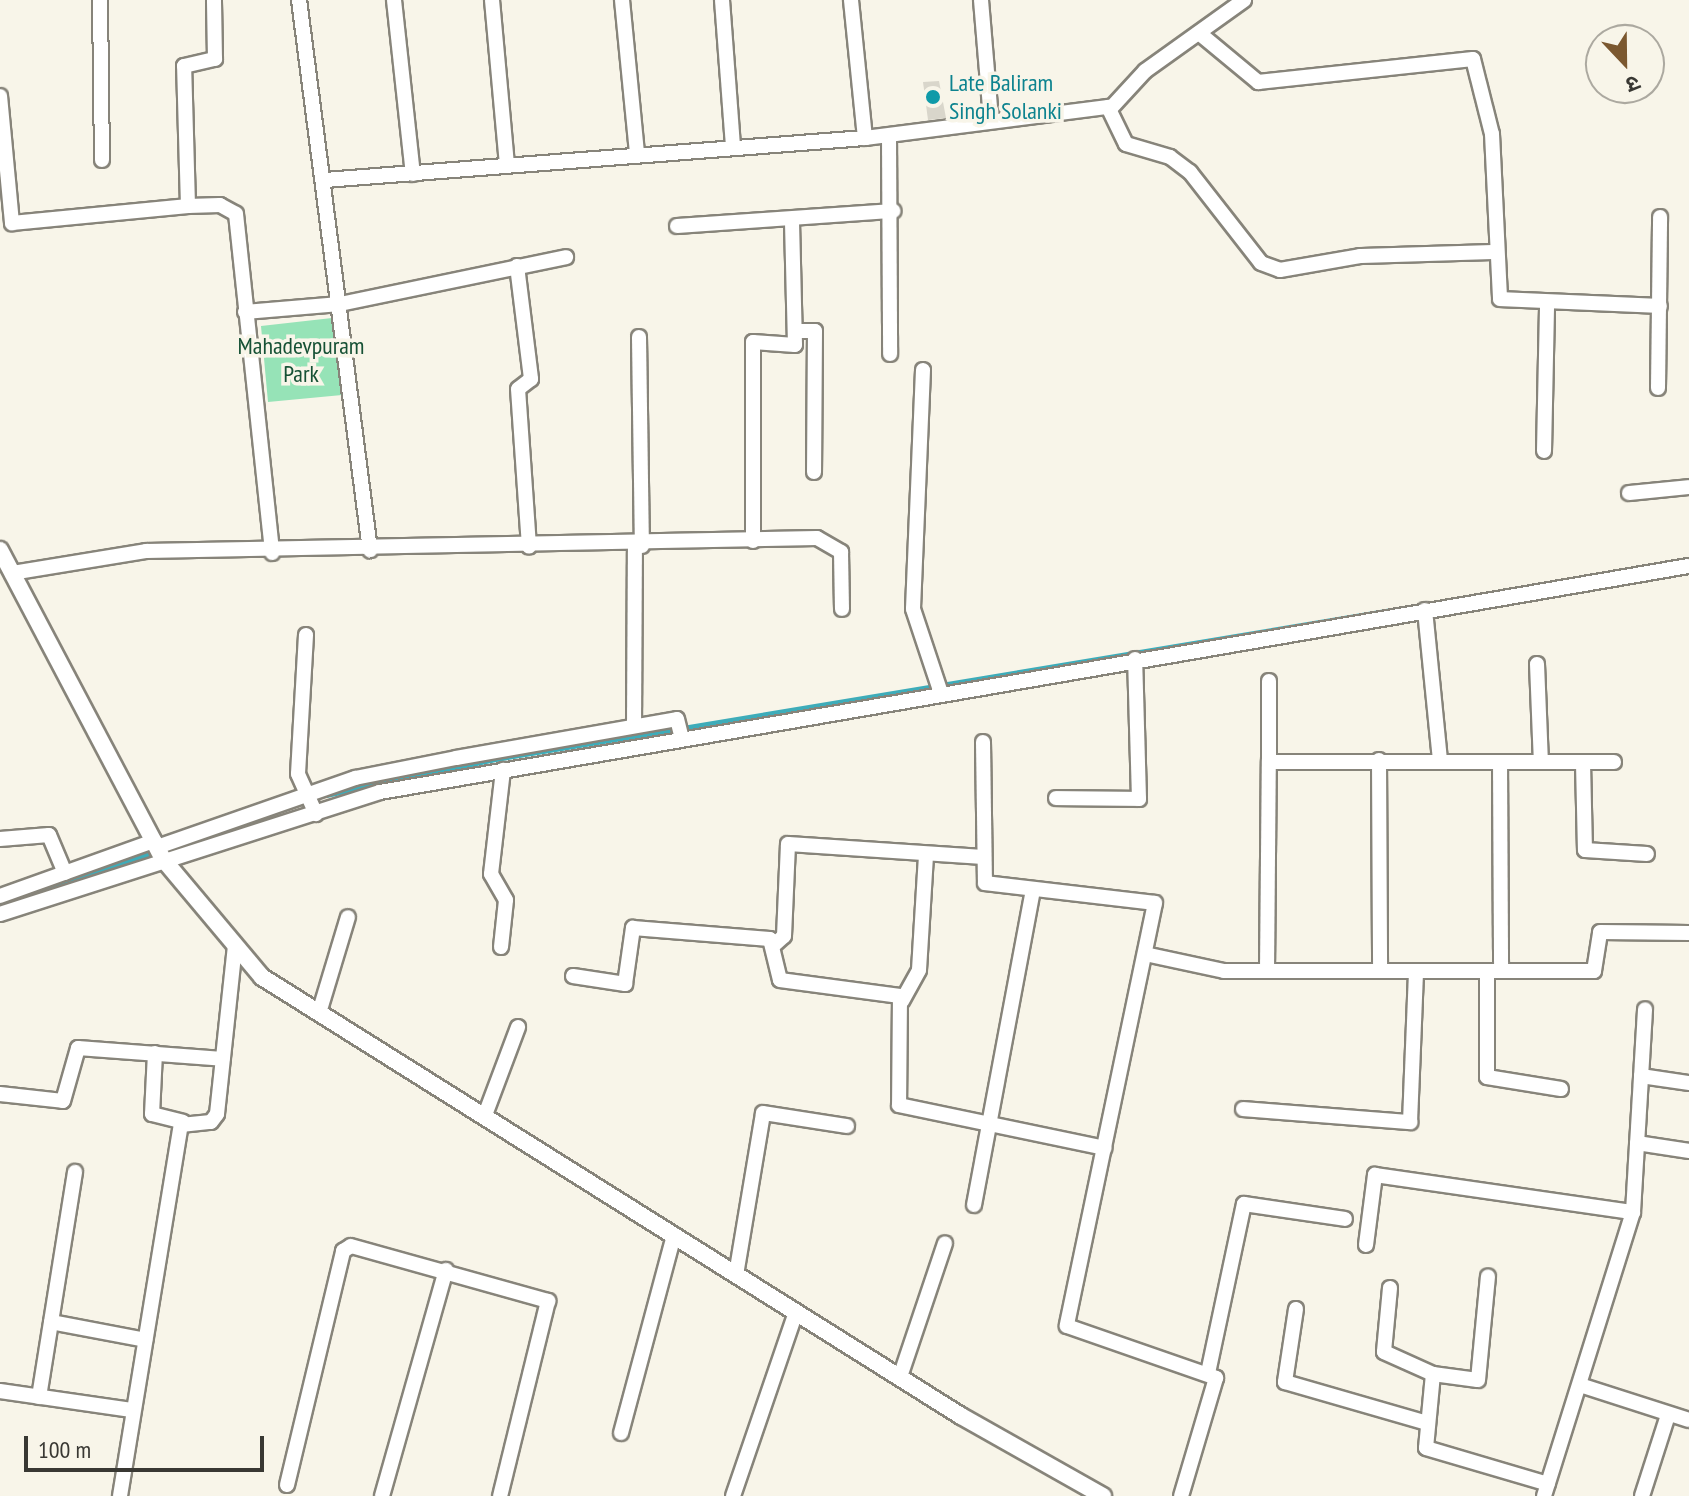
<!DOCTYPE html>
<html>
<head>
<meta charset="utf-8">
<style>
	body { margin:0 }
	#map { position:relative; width:1689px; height:1496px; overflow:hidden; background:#f8f5e9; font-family:"PT Sans Narrow","Noto Sans Devanagari",sans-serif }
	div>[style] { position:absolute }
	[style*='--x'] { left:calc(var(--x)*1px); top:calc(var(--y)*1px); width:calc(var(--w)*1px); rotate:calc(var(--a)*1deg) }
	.green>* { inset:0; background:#96e3b7 }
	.stream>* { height:5px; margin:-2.5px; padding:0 2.5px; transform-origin:2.5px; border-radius:2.5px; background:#3eacb9 }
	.building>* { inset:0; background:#d9d6cb }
	.roads { filter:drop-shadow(2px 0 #87847a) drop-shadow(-2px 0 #87847a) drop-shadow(0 2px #87847a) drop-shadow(0 -2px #87847a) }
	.minor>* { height:14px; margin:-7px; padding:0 7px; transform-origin:7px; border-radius:7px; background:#fff }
	.tertiary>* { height:16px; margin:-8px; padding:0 8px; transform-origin:8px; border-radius:8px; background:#fff }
	.dots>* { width:22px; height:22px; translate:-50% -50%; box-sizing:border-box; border:4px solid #f8f5e9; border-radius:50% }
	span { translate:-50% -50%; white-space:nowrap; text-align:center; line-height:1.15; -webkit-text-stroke:7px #f8f5e9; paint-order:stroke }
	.culture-label { font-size:24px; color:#0d838f }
	.left { translate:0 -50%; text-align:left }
	.park-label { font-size:24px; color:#165135 }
	.north { position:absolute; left:1585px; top:24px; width:80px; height:80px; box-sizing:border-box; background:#f8f5e9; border:2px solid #aca9a0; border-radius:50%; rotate:158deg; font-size:22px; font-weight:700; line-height:32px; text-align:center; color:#393833 }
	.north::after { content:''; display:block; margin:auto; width:28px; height:36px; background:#7b5830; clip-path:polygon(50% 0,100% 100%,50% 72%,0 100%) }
	.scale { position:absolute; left:24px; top:1436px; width:240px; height:36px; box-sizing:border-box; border:4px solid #393833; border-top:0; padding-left:10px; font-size:24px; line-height:28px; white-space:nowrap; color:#393833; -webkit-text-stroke:6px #f8f5e9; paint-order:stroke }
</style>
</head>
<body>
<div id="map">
	<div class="green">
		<div style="clip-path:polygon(332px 318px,342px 395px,268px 402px,261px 326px)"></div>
	</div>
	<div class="stream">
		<div style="--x:326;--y:795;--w:168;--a:-12"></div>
		<div style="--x:490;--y:760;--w:914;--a:-9.44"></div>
		<div style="--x:33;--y:891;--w:130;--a:-17.9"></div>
	</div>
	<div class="building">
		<div style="clip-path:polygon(939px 81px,946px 118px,928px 120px,923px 82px)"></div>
	</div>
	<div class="roads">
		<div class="minor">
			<div style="--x:100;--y:0;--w:160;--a:89.3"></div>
			<div style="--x:299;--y:0;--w:555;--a:82.64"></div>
			<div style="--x:394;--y:0;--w:175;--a:83.8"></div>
			<div style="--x:492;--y:0;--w:166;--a:84.8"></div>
			<div style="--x:622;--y:0;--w:154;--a:84.4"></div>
			<div style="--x:722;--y:0;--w:146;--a:85.7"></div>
			<div style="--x:981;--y:0;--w:120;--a:85.2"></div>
			<div style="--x:1199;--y:33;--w:77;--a:39.7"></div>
			<div style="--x:1258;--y:82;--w:216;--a:-6.1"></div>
			<div style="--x:1473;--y:59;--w:77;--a:75.8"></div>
			<div style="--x:1492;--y:134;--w:165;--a:87.2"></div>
			<div style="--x:1500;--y:299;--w:160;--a:2.5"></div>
			<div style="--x:0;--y:96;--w:128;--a:84.6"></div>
			<div style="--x:12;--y:223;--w:177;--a:-5.5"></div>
			<div style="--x:188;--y:206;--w:32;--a:-2"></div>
			<div style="--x:220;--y:205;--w:18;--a:29"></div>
			<div style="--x:236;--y:214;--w:341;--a:83.9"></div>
			<div style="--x:1111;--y:108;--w:50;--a:-47.4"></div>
			<div style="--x:1145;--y:71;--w:122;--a:-35.6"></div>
			<div style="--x:889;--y:137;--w:217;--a:89.7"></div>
			<div style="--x:865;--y:138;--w:245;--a:-7.3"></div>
			<div style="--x:1108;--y:107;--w:41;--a:64.1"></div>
			<div style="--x:1126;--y:144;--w:46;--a:16.5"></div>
			<div style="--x:1170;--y:157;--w:25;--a:37"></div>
			<div style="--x:1190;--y:172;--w:115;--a:52"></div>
			<div style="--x:1261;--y:263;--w:20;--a:20"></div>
			<div style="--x:1280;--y:270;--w:81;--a:-9.9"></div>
			<div style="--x:1360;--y:256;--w:134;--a:-1.7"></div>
			<div style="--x:325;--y:180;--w:542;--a:-4.45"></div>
			<div style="--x:865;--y:138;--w:139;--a:-95.8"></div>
			<div style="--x:188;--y:206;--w:140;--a:-91.6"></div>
			<div style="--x:184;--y:66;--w:32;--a:-13"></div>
			<div style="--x:215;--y:59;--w:59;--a:-91"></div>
			<div style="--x:677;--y:226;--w:217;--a:-4"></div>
			<div style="--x:517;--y:266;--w:114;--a:82.9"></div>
			<div style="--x:531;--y:379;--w:16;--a:142"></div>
			<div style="--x:518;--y:389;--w:158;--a:86"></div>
			<div style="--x:245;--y:312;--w:95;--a:-4.8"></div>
			<div style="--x:340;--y:304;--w:231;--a:-11.7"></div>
			<div style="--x:796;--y:331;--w:19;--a:0"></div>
			<div style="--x:815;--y:331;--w:141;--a:90.4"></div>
			<div style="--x:639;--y:337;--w:209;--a:89.2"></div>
			<div style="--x:923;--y:370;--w:239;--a:92.4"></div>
			<div style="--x:913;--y:609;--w:89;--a:71.6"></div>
			<div style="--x:1658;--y:388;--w:171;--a:-89.3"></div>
			<div style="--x:1544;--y:451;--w:146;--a:-88.8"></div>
			<div style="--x:1629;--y:493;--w:60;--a:-5.7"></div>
			<div style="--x:753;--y:541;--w:199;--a:-90"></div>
			<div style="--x:753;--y:342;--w:42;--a:4.1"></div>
			<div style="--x:795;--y:345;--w:126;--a:-91.4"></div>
			<div style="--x:12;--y:573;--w:136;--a:-9.3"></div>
			<div style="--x:146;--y:551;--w:671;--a:-1.11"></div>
			<div style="--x:817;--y:538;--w:28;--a:30"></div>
			<div style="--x:841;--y:552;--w:57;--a:89"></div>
			<div style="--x:1425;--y:610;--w:152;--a:84.3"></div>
			<div style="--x:306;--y:635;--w:139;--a:93.3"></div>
			<div style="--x:298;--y:774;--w:44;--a:65.8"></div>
			<div style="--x:1537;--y:664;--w:98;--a:87.7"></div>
			<div style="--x:1269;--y:681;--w:81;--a:90"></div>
			<div style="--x:634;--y:726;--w:180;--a:-89.7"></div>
			<div style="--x:983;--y:742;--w:141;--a:89.2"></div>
			<div style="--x:985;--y:883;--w:171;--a:6.7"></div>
			<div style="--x:1155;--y:903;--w:432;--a:101.8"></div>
			<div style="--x:1067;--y:1326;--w:158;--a:19.2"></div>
			<div style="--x:1216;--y:1378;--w:123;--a:106.5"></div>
			<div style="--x:1379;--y:760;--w:211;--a:89.7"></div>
			<div style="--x:1500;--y:762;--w:209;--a:89.7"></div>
			<div style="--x:1583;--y:763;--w:87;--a:88.7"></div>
			<div style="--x:1585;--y:850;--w:62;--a:3.7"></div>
			<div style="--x:1056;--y:798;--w:83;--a:0.7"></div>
			<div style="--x:1139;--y:799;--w:140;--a:-91.6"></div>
			<div style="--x:0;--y:839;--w:49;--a:-4.7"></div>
			<div style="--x:49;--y:835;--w:41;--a:67.2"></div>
			<div style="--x:157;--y:847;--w:210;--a:-19.2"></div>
			<div style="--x:355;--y:778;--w:103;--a:-11.2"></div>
			<div style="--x:456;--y:758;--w:224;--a:-10"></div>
			<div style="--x:677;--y:719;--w:21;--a:76"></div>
			<div style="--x:0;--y:896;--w:164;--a:-19.7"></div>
			<div style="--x:0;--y:914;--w:399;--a:-17.8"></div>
			<div style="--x:380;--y:792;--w:1328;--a:-9.8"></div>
			<div style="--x:775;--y:944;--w:12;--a:-42"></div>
			<div style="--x:784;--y:936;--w:92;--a:-87.5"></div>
			<div style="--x:788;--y:844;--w:196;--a:3.8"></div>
			<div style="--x:501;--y:947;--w:47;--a:-83.9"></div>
			<div style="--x:506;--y:900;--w:30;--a:-120"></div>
			<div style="--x:491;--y:874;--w:105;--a:-83.4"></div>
			<div style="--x:1145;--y:954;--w:81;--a:12.1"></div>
			<div style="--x:1224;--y:971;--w:370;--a:0"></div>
			<div style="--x:1594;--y:971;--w:39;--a:-81"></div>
			<div style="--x:1600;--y:932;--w:89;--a:0.6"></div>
			<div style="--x:1267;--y:971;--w:209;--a:-89.5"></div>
			<div style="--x:1269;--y:762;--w:345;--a:0"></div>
			<div style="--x:1487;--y:971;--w:106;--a:90"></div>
			<div style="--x:1487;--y:1077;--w:75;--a:9.2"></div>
			<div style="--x:573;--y:976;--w:53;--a:8.7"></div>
			<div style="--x:625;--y:984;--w:57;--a:-81.9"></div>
			<div style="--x:633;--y:928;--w:137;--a:4.6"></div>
			<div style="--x:770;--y:939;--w:42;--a:76.3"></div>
			<div style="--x:780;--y:980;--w:121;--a:7.6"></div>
			<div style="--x:900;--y:996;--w:109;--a:90.5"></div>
			<div style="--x:899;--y:1105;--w:210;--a:11.8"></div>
			<div style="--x:902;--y:1001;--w:35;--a:-61"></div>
			<div style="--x:919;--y:970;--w:116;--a:-86.5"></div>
			<div style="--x:319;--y:1013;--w:100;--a:-73.2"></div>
			<div style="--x:155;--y:1053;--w:61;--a:92.8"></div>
			<div style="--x:152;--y:1114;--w:32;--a:14"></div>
			<div style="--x:1641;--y:1076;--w:49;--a:8.3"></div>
			<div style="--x:0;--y:1094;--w:63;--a:6.3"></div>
			<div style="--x:63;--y:1101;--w:55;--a:-74.2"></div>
			<div style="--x:78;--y:1048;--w:145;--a:4.3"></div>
			<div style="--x:1243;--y:1109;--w:168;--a:4.5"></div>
			<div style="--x:1410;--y:1122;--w:151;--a:-87.7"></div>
			<div style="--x:485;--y:1115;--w:94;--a:-69.4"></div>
			<div style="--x:1637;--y:1143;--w:53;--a:8.7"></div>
			<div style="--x:974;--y:1205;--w:321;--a:-79.4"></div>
			<div style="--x:1366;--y:1245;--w:71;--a:-82.7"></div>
			<div style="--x:1375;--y:1175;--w:261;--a:8.2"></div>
			<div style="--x:736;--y:1275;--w:164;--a:-80.5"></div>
			<div style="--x:763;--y:1113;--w:85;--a:8.8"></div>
			<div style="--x:1390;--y:1288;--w:64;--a:95.4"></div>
			<div style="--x:1384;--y:1352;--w:54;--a:24.2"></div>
			<div style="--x:1433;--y:1374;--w:74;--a:95.4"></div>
			<div style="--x:1426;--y:1448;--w:127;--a:16.4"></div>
			<div style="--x:1296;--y:1309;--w:74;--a:98.6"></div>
			<div style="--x:1285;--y:1382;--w:148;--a:16.1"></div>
			<div style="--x:51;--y:1322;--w:96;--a:10.8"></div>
			<div style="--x:1208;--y:1373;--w:173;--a:-78"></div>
			<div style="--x:1244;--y:1204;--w:102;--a:8.4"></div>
			<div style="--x:1433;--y:1374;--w:45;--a:7.6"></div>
			<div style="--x:1478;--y:1380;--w:104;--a:-84.5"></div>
			<div style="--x:900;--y:1377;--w:141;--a:-71.4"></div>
			<div style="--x:1580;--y:1385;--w:114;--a:17.8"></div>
			<div style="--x:0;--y:1391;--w:133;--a:8.2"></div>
			<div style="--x:39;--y:1397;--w:228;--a:-80.9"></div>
			<div style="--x:621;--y:1433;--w:205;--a:-75"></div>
			<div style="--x:287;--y:1485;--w:241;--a:-76.5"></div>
			<div style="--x:343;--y:1251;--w:9;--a:-32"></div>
			<div style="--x:351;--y:1246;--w:205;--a:15.6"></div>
			<div style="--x:548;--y:1301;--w:201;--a:103.8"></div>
			<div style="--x:120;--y:1496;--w:376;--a:-80.7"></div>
			<div style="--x:181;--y:1125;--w:30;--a:-6"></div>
			<div style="--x:211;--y:1122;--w:10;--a:-53"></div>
			<div style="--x:217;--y:1114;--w:169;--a:-83.9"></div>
			<div style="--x:382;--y:1496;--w:235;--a:-74.2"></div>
			<div style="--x:733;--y:1496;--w:194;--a:-71.1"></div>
			<div style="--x:1544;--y:1496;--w:298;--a:-72.6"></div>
			<div style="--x:1633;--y:1212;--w:203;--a:-86.6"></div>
			<div style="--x:1642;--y:1496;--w:85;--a:-72.2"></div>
		</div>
		<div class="tertiary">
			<div style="--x:0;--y:550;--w:349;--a:62.2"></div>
			<div style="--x:163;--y:859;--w:154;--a:50"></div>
			<div style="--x:262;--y:977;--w:825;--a:32.13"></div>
			<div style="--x:961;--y:1416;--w:163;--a:29.4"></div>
		</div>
	</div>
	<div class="dots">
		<div style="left:933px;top:97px;background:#0f9aa8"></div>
	</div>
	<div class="culture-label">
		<span class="left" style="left:949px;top:97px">Late Baliram<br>Singh Solanki</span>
	</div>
	<div class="park-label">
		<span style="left:301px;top:360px">Mahadevpuram<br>Park</span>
	</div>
	<div class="north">उ</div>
	<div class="scale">100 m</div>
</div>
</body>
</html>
